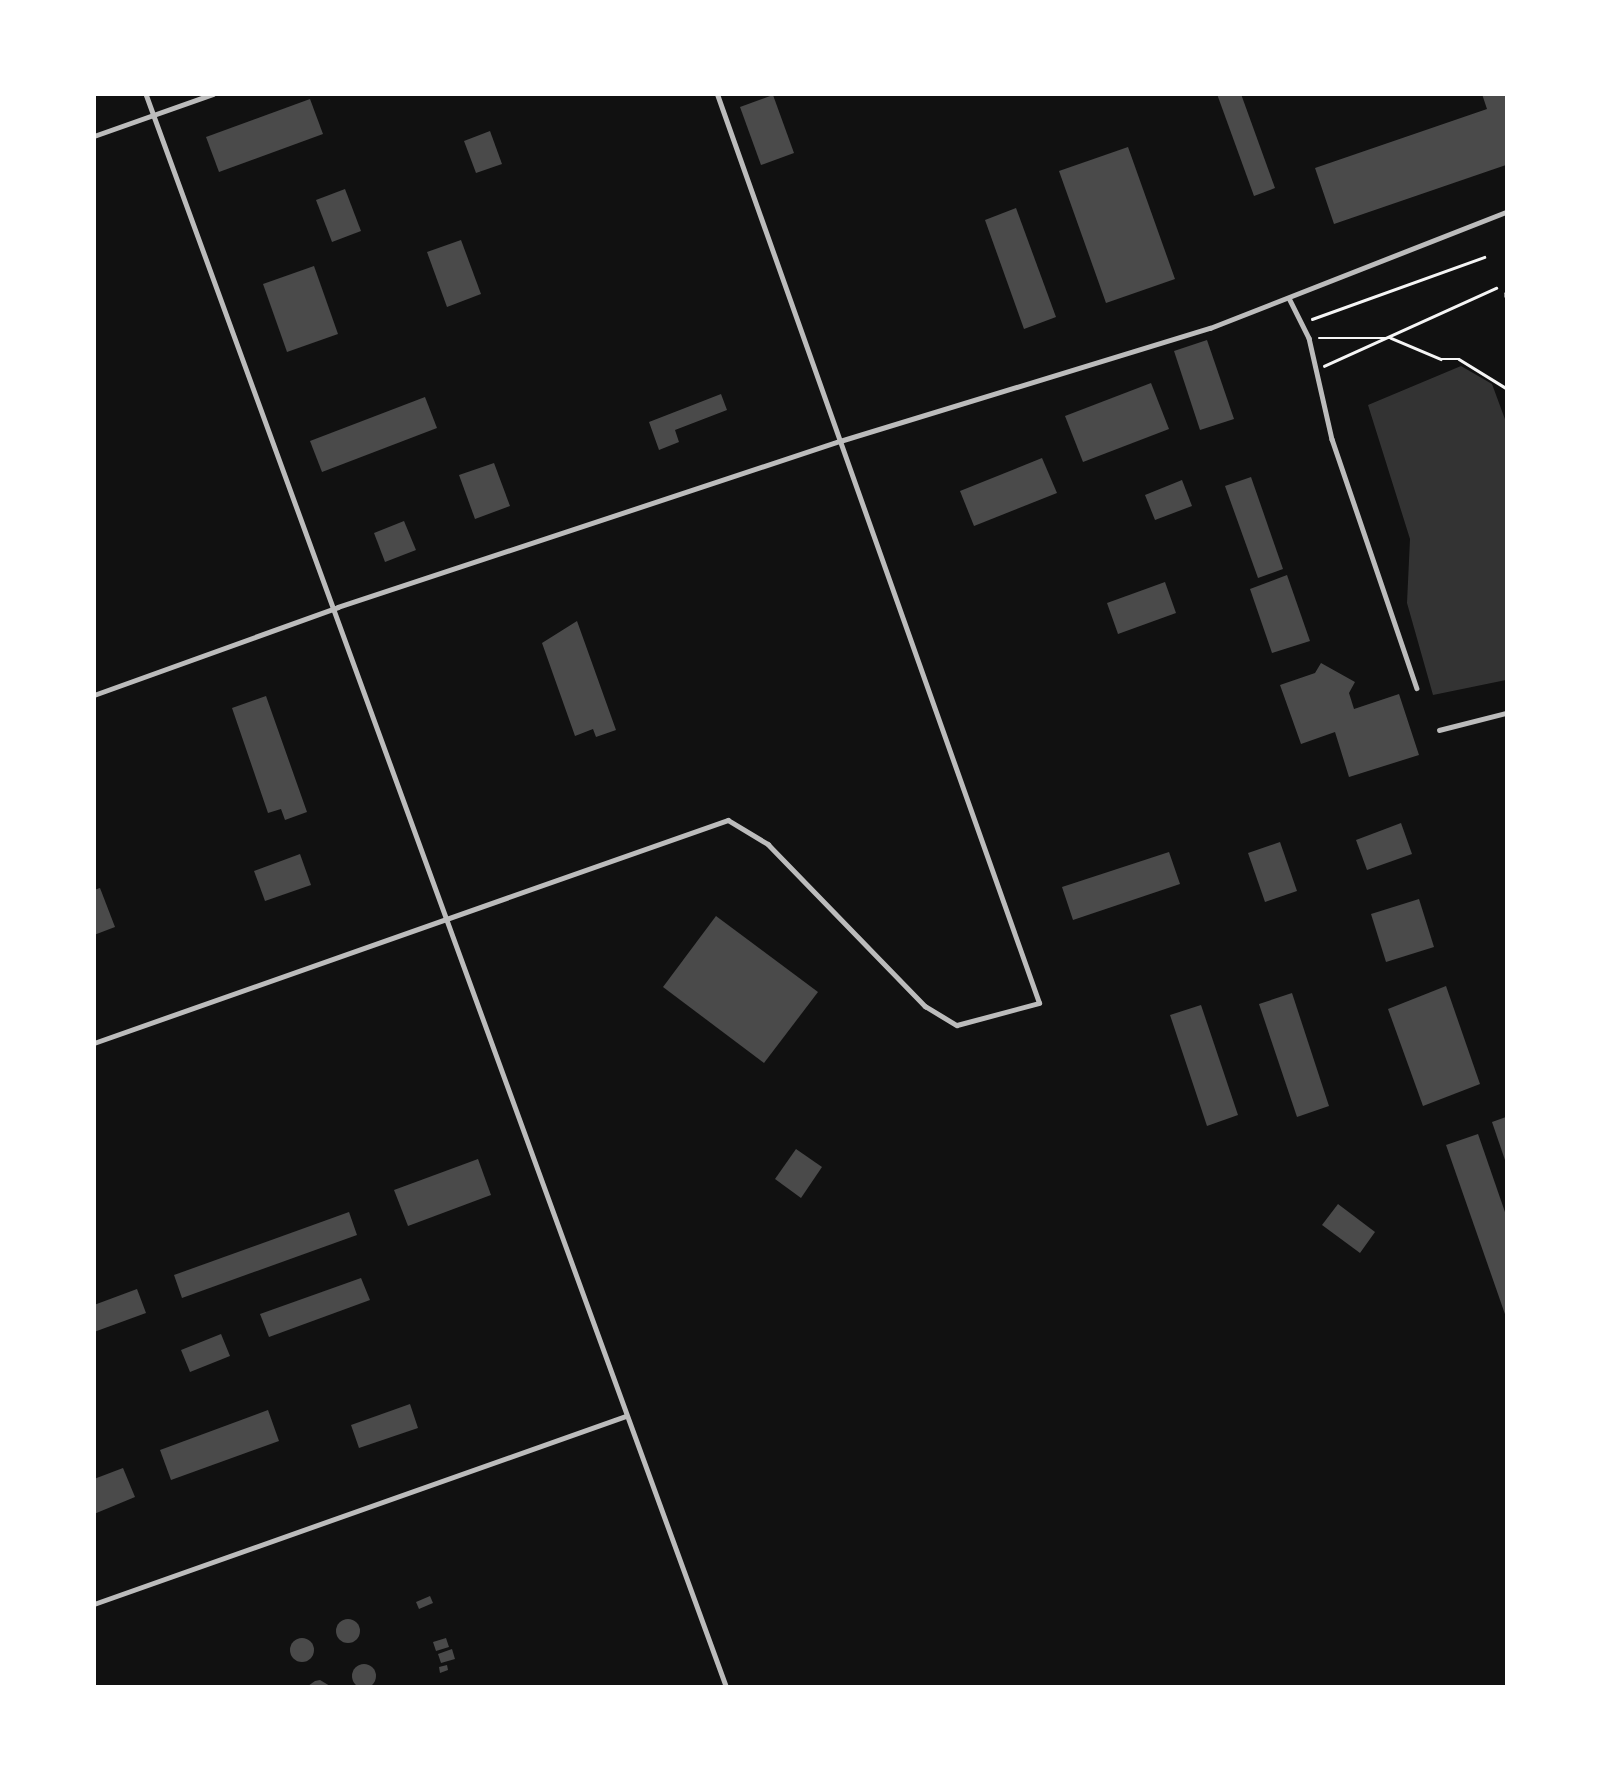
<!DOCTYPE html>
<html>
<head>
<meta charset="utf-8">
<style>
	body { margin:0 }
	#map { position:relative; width:1601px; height:1781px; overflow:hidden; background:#111; font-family:Barlow,sans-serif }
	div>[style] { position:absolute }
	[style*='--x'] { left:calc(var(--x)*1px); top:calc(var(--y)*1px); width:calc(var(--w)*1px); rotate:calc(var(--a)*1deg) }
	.water>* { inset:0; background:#333 }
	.building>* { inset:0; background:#4a4a4a }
	.round { border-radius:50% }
	.path>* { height:2.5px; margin:-1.25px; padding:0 1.25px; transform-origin:1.25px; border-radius:1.25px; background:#f5f5f5 }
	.service>* { height:4.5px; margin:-2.25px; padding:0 2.25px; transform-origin:2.25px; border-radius:2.25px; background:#bcbcbc }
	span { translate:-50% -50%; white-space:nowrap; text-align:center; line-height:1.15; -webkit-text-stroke:6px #fff; paint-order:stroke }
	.frame { position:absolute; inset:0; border:96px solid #fff; pointer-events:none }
</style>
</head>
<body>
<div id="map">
	<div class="water">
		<div style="clip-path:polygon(1461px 366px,1492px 384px,1506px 422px,1506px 680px,1433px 695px,1407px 603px,1410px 539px,1368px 405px)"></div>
	</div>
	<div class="building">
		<div style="clip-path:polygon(1217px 94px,1241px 94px,1275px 188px,1254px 196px)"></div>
		<div style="clip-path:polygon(1482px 94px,1506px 94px,1506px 165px,1334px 224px,1315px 168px,1487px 109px)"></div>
		<div style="clip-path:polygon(773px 95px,794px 153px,761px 165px,740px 107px)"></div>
		<div style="clip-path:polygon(310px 99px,323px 134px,219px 172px,206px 137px)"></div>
		<div style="clip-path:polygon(490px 131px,502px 164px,476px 173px,464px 141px)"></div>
		<div style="clip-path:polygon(1128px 147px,1175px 279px,1106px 303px,1059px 171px)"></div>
		<div style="clip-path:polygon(345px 189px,361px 231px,332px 242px,316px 200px)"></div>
		<div style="clip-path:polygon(1016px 208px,1056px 317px,1024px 329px,985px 220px)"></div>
		<div style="clip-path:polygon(461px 240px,481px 294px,447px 307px,427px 252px)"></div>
		<div style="clip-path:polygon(314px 266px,338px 334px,287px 352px,263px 284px)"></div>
		<div style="clip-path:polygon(1207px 340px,1234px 419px,1200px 430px,1174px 351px)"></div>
		<div style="clip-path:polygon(1151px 383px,1169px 429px,1083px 462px,1065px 416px)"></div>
		<div style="clip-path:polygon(721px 394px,727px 410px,675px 430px,679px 442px,659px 450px,649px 422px)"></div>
		<div style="clip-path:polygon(425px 397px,437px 428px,322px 472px,310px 441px)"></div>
		<div style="clip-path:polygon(1042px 458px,1057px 493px,974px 526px,960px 491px)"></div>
		<div style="clip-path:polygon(494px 463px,510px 506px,475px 519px,459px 475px)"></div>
		<div style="clip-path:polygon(1251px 477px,1283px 569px,1258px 578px,1225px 486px)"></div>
		<div style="clip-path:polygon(1182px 480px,1192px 506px,1155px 520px,1145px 495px)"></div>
		<div style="clip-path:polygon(404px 521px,416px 550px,385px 562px,374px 533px)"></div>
		<div style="clip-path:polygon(1287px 575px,1310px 641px,1272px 653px,1250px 589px)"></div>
		<div style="clip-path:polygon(1165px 582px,1176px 613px,1118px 634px,1107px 603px)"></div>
		<div style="clip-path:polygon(577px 621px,616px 730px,596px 737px,593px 729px,575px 736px,542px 643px)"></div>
		<div style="clip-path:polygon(1321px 663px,1355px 682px,1349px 693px,1354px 709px,1399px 694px,1419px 755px,1349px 777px,1335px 732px,1301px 744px,1280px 685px,1315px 673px)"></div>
		<div style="clip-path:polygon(266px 696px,307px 812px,285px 820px,281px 809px,268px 813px,232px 708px)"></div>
		<div style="clip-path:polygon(1401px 823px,1412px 854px,1367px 870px,1356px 840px)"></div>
		<div style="clip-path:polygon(1280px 842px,1297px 891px,1265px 902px,1248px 853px)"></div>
		<div style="clip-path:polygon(1169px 852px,1180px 884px,1073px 920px,1062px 887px)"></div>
		<div style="clip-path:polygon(300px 854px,311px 885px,265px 901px,254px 871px)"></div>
		<div style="clip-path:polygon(100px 888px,115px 927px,94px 935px,94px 890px)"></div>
		<div style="clip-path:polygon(1419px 899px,1434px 947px,1386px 962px,1371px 914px)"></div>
		<div style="clip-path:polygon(716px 916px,818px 992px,764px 1063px,663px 987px)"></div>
		<div style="clip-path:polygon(1446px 986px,1480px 1084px,1423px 1106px,1388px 1009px)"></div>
		<div style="clip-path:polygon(1292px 993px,1329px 1106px,1297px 1117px,1259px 1004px)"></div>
		<div style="clip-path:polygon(1201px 1005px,1238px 1115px,1207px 1126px,1170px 1015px)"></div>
		<div style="clip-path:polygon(1506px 1117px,1506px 1163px,1492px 1122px)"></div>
		<div style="clip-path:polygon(1478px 1134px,1506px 1215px,1506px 1317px,1446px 1145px)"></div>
		<div style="clip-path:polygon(796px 1149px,822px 1167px,801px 1198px,775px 1179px)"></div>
		<div style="clip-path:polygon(478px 1159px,491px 1195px,408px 1226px,394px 1190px)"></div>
		<div style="clip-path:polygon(1338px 1204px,1375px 1232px,1360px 1253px,1322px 1225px)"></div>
		<div style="clip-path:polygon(349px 1212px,357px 1235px,182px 1298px,174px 1275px)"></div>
		<div style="clip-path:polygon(361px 1278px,370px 1300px,269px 1337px,260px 1314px)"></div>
		<div style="clip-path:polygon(137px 1289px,146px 1313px,94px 1332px,94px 1305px)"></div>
		<div style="clip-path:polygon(221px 1334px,230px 1356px,190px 1372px,181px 1350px)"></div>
		<div style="clip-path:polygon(410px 1404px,418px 1428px,359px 1448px,351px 1425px)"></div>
		<div style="clip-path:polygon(268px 1410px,279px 1441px,171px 1480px,160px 1450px)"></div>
		<div style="clip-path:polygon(123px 1468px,135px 1497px,94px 1514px,94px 1479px)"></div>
		<div style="clip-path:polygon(430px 1596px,433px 1603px,419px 1609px,416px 1602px)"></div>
		<div class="round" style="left:336px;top:1619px;width:24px;height:24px"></div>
		<div class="round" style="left:290px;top:1638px;width:24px;height:24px"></div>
		<div style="clip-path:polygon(446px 1638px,449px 1647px,436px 1651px,433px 1642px)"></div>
		<div style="clip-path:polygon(452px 1649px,455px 1659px,441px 1663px,438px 1654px)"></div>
		<div class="round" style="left:352px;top:1664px;width:24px;height:24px"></div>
		<div style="clip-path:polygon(447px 1665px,448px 1670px,440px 1673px,439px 1667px)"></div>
		<div style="clip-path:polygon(320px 1680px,330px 1686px,308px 1686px,315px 1681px)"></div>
	</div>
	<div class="path">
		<div style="--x:1506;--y:293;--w:3;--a:90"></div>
		<div style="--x:1312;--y:319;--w:183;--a:-19.8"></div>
		<div style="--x:1319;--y:338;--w:72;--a:0"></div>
		<div style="--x:1391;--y:338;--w:54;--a:22.8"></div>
		<div style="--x:1441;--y:359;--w:18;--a:0"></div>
		<div style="--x:1459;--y:359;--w:55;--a:31.7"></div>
		<div style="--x:1324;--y:366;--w:189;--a:-24.4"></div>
	</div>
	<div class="service">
		<div style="--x:146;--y:94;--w:1694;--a:69.98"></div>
		<div style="--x:94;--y:136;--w:126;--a:-19.4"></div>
		<div style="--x:1289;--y:298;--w:45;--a:63.4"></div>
		<div style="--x:1309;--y:338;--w:104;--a:77.2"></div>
		<div style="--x:1332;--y:439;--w:263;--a:71.2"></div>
		<div style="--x:94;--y:695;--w:259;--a:-19.8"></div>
		<div style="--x:338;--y:607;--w:529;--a:-18.3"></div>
		<div style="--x:840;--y:441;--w:387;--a:-17"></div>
		<div style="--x:1210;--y:328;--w:318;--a:-21.4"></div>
		<div style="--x:1439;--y:730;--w:69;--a:-14.2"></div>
		<div style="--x:94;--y:1043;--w:672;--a:-19.38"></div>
		<div style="--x:728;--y:820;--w:47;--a:31"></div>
		<div style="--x:768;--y:844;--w:226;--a:45.9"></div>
		<div style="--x:925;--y:1006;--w:37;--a:31"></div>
		<div style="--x:957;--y:1025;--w:85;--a:-15"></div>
		<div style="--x:1039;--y:1003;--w:964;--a:-109.51"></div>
		<div style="--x:94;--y:1604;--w:564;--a:-19.46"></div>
	</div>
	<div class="frame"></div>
</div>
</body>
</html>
